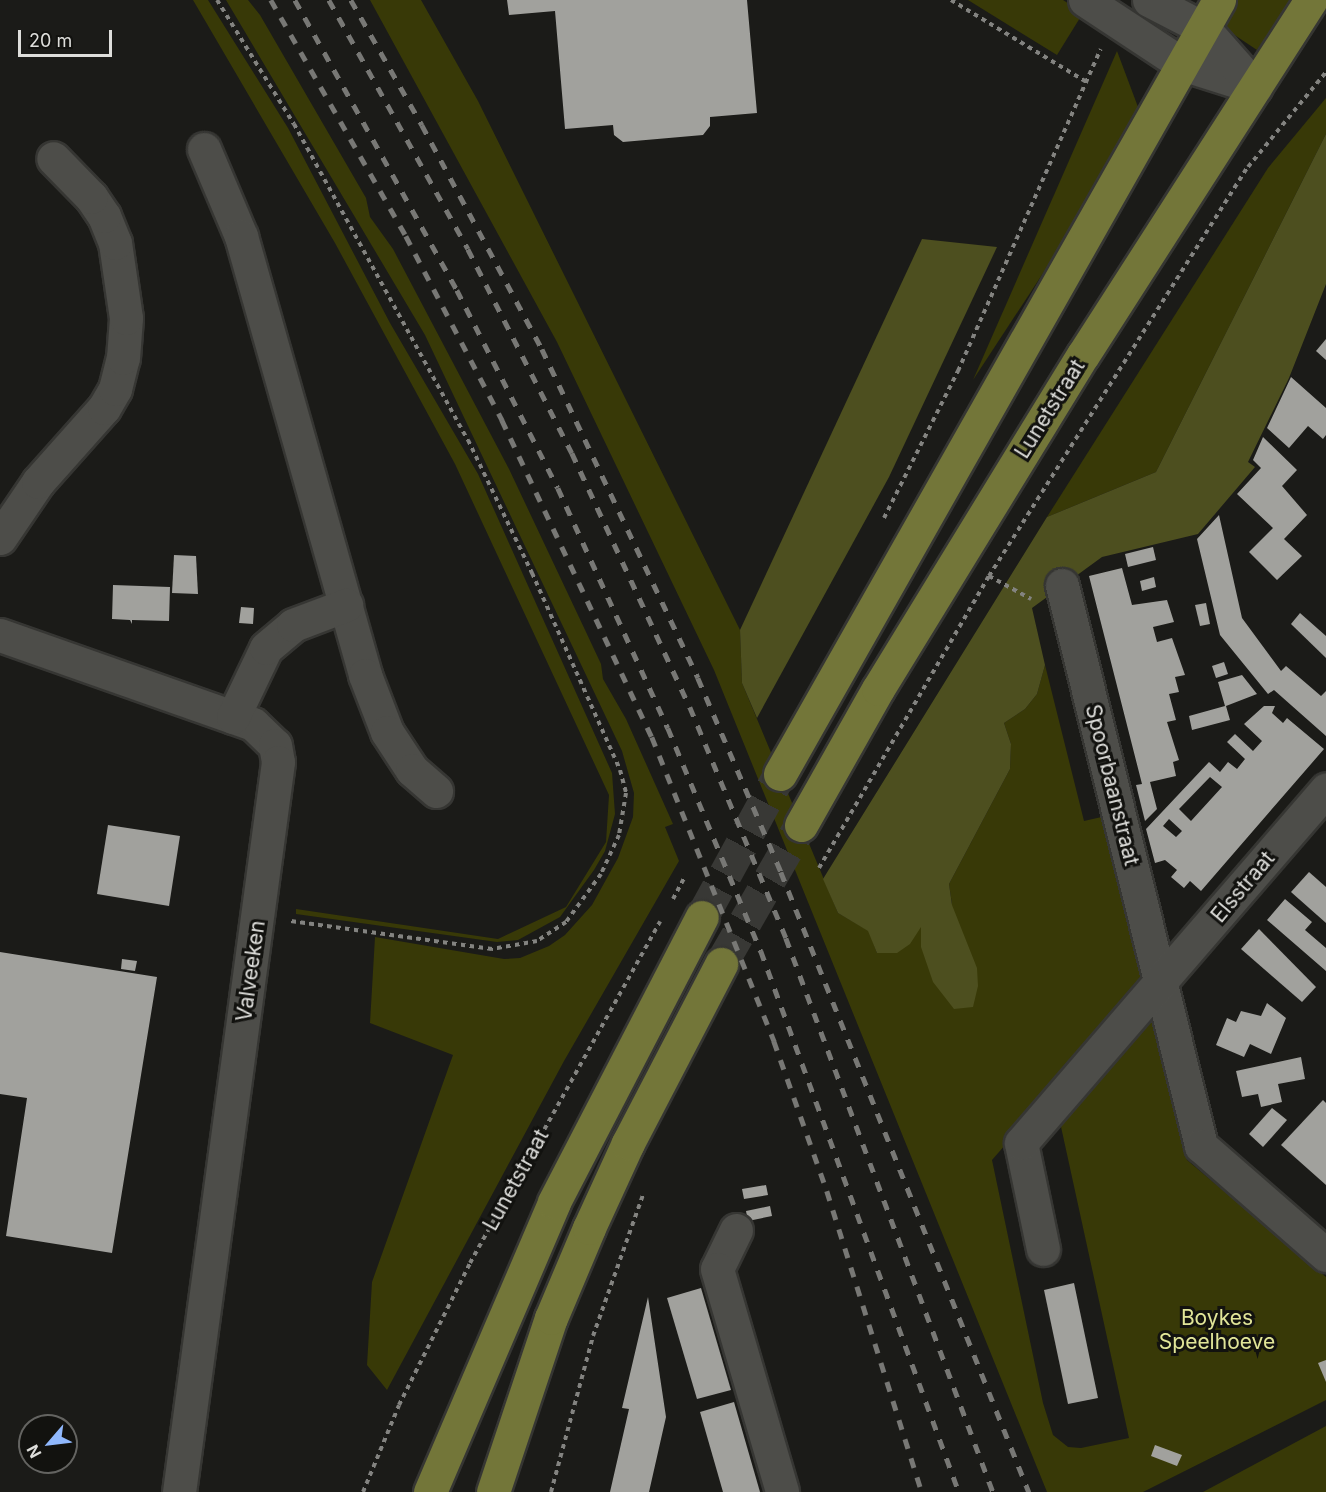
<!DOCTYPE html>
<html>
<head>
<meta charset="utf-8">
<style>
	body { margin:0 }
	#map { position:relative; width:1326px; height:1492px; overflow:hidden; background:#1b1b18; font-family:Inter,sans-serif }
	div>[style] { position:absolute }
	[style*='--x'] { left:calc(var(--x)*1px); top:calc(var(--y)*1px); width:calc(var(--w)*1px); rotate:calc(var(--a)*1deg) }
	.green>* { inset:0; background:#383907 }
	.forest>* { inset:0; background:#4d4f1f }
	.building>* { inset:0; background:#a1a19d }
	.major-tunnel>* { height:33px; margin-top:-16.5px; transform-origin:0; background:repeating-linear-gradient(90deg,#383835 0 33px,transparent 0 49px) }
	.path>* { height:4px; margin-top:-2px; transform-origin:0; background:repeating-linear-gradient(90deg,#838380 0 4.5px,transparent 0 9px) }
	.roads { filter:drop-shadow(2px 0 #363633) drop-shadow(-2px 0 #363633) drop-shadow(0 2px #363633) drop-shadow(0 -2px #363633) }
	.minor>* { height:33px; margin:-16.5px; padding:0 16.5px; transform-origin:16.5px; border-radius:16.5px; background:#4d4d49 }
	.major>* { height:33px; margin:-16.5px; padding:0 16.5px; transform-origin:16.5px; border-radius:16.5px; background:#737639 }
	.rail>* { height:4.5px; margin-top:-2.25px; transform-origin:0; background:repeating-linear-gradient(90deg,#787875 0 10px,transparent 0 20px) }
	span { translate:-50% -50%; white-space:nowrap; text-align:center; line-height:1.15; -webkit-text-stroke:6px #12120f; paint-order:stroke }
	.street-label { font-size:21px; color:#dededb }
	.park-label { font-size:21px; color:#e1e598 }
	.north { position:absolute; left:18px; top:1414px; width:60px; height:60px; box-sizing:border-box; background:#12120f; border:2px solid #646461; border-radius:50%; rotate:242deg; font-size:16px; font-weight:700; line-height:24px; text-align:center; color:#dededb }
	.north::after { content:''; display:block; margin:auto; width:21px; height:27px; background:#90b8fd; clip-path:polygon(50% 0,100% 100%,50% 72%,0 100%) }
	.scale { position:absolute; left:18px; top:30px; width:94px; height:27px; box-sizing:border-box; border:3px solid #dededb; border-top:0; padding-left:8px; font-size:18px; line-height:21px; white-space:nowrap; color:#dededb; -webkit-text-stroke:4px #12120f; paint-order:stroke }
</style>
</head>
<body>
<div id="map">
	<div class="green">
		<div style="clip-path:polygon(193px 0,208px 0,288px 128px,390px 323px,478px 474px,612px 773px,615px 814px,605px 851px,594px 870px,560px 917px,518px 940px,497px 942px,296px 914px,296px 909px,498px 939px,566px 907px,606px 842px,609px 795px,455px 464px,335px 243px)"></div>
		<div style="clip-path:polygon(226px 0,248px 0,260px 15px,366px 198px,370px 217px,393px 249px,509px 469px,586px 632px,601px 664px,603px 679px,626px 719px,673px 824px,665px 827px,679px 861px,564px 1061px,387px 1390px,367px 1365px,372px 1282px,453px 1055px,370px 1023px,375px 937px,504px 959px,520px 958px,549px 946px,565px 935px,592px 905px,618px 858px,633px 817px,634px 793px,622px 751px,425px 335px)"></div>
		<div style="clip-path:polygon(370px 0,421px 0,478px 101px,740px 630px,742px 683px,838px 913px,869px 931px,877px 953px,952px 904px,949px 884px,1010px 769px,1011px 744px,1004px 723px,1025px 709px,1037px 694px,1045px 665px,1084px 821px,1106px 816px,1145px 979px,1144px 986px,992px 1160px,1043px 1403px,1053px 1435px,1068px 1447px,1081px 1448px,1129px 1438px,1058px 1113px,1151px 1003px,1187px 1160px,1326px 1277px,1326px 1400px,1143px 1492px,1047px 1492px,714px 670px,557px 342px)"></div>
		<div style="clip-path:polygon(968px 0,1063px 0,1083px 13px,1057px 55px)"></div>
		<div style="clip-path:polygon(1238px 0,1292px 0,1257px 50px,1224px 28px)"></div>
		<div style="clip-path:polygon(1117px 51px,1138px 107px,1129px 134px,1091px 200px,973px 380px)"></div>
		<div style="clip-path:polygon(1326px 98px,1326px 134px,1156px 472px,1047px 517px,1268px 168px)"></div>
		<div style="clip-path:polygon(1326px 1426px,1326px 1492px,1203px 1492px)"></div>
	</div>
	<div class="forest">
		<div style="clip-path:polygon(1326px 134px,1326px 284px,1289px 378px,1248px 462px,1255px 467px,1198px 534px,1102px 557px,1032px 608px,1045px 665px,1037px 694px,1025px 709px,1004px 723px,1011px 744px,1010px 769px,949px 884px,952px 905px,977px 968px,978px 986px,973px 1007px,954px 1009px,933px 982px,921px 947px,921px 927px,910px 944px,897px 953px,877px 953px,868px 931px,838px 913px,823px 879px,1047px 517px,1156px 472px)"></div>
		<div style="clip-path:polygon(922px 239px,997px 247px,889px 477px,757px 718px,742px 683px,740px 630px)"></div>
	</div>
	<div class="building">
		<div style="clip-path:polygon(507px 0,747px 0,757px 113px,710px 117px,710px 126px,703px 135px,623px 142px,614px 135px,613px 125px,565px 129px,555px 11px,509px 15px)"></div>
		<div style="clip-path:polygon(1326px 339px,1326px 360px,1316px 351px)"></div>
		<div style="clip-path:polygon(1291px 377px,1326px 408px,1326px 435px,1323px 439px,1308px 426px,1289px 448px,1267px 428px)"></div>
		<div style="clip-path:polygon(1263px 437px,1297px 470px,1282px 486px,1307px 515px,1284px 539px,1302px 556px,1277px 580px,1249px 552px,1273px 528px,1237px 494px,1261px 468px,1253px 460px)"></div>
		<div style="clip-path:polygon(1219px 515px,1242px 618px,1281px 671px,1286px 666px,1321px 696px,1326px 691px,1326px 736px,1274px 690px,1268px 694px,1220px 635px,1197px 539px)"></div>
		<div style="clip-path:polygon(1153px 547px,1156px 560px,1128px 567px,1125px 554px)"></div>
		<div style="clip-path:polygon(174px 555px,196px 556px,198px 594px,172px 593px)"></div>
		<div style="clip-path:polygon(1122px 568px,1132px 605px,1167px 600px,1174px 622px,1153px 627px,1157px 642px,1172px 638px,1185px 675px,1175px 677px,1179px 692px,1169px 694px,1176px 720px,1167px 722px,1179px 760px,1173px 762px,1176px 776px,1150px 782px,1157px 809px,1145px 821px,1136px 785px,1142px 784px,1089px 576px)"></div>
		<div style="clip-path:polygon(1154px 577px,1156px 587px,1142px 591px,1140px 581px)"></div>
		<div style="clip-path:polygon(113px 585px,170px 587px,169px 621px,132px 620px,132px 624px,130px 620px,112px 619px)"></div>
		<div style="clip-path:polygon(1206px 603px,1210px 624px,1200px 626px,1195px 605px)"></div>
		<div style="clip-path:polygon(241px 607px,254px 608px,253px 624px,239px 623px)"></div>
		<div style="clip-path:polygon(1300px 613px,1326px 636px,1326px 658px,1291px 624px)"></div>
		<div style="clip-path:polygon(1224px 662px,1228px 674px,1216px 678px,1212px 666px)"></div>
		<div style="clip-path:polygon(1242px 675px,1257px 694px,1226px 706px,1230px 720px,1192px 730px,1189px 716px,1225px 706px,1218px 682px)"></div>
		<div style="clip-path:polygon(evenodd,1264px 706px,1275px 706px,1272px 713px,1283px 723px,1287px 718px,1324px 749px,1201px 891px,1190px 881px,1184px 888px,1171px 877px,1177px 870px,1165px 860px,1155px 863px,1146px 829px,1209px 762px,1220px 772px,1228px 762px,1237px 769px,1245px 759px,1227px 742px,1235px 734px,1253px 751px,1262px 741px,1244px 724px,1264px 706px,1210px 777px,1222px 787px,1191px 821px,1179px 809px,1210px 777px,1264px 706px,1169px 819px,1182px 831px,1176px 837px,1163px 826px,1169px 819px)"></div>
		<div style="clip-path:polygon(108px 825px,180px 836px,169px 906px,97px 894px)"></div>
		<div style="clip-path:polygon(1309px 872px,1326px 887px,1326px 923px,1291px 892px)"></div>
		<div style="clip-path:polygon(1285px 899px,1312px 922px,1305px 930px,1326px 948px,1326px 971px,1267px 920px)"></div>
		<div style="clip-path:polygon(1259px 929px,1316px 987px,1302px 1002px,1241px 949px)"></div>
		<div style="clip-path:polygon(0 952px,157px 977px,112px 1253px,6px 1236px,27px 1098px,0 1094px)"></div>
		<div style="clip-path:polygon(122px 959px,137px 961px,135px 971px,121px 969px)"></div>
		<div style="clip-path:polygon(1267px 1003px,1286px 1018px,1271px 1054px,1250px 1044px,1244px 1057px,1216px 1045px,1227px 1018px,1236px 1022px,1241px 1011px,1261px 1016px)"></div>
		<div style="clip-path:polygon(1301px 1057px,1305px 1079px,1278px 1084px,1282px 1102px,1261px 1107px,1258px 1094px,1242px 1097px,1236px 1071px)"></div>
		<div style="clip-path:polygon(1323px 1100px,1326px 1103px,1326px 1185px,1281px 1145px)"></div>
		<div style="clip-path:polygon(1272px 1108px,1287px 1120px,1263px 1147px,1249px 1134px)"></div>
		<div style="clip-path:polygon(766px 1185px,768px 1195px,744px 1199px,742px 1189px)"></div>
		<div style="clip-path:polygon(770px 1206px,772px 1216px,748px 1221px,746px 1211px)"></div>
		<div style="clip-path:polygon(1074px 1283px,1098px 1398px,1068px 1404px,1044px 1290px)"></div>
		<div style="clip-path:polygon(701px 1288px,731px 1390px,697px 1399px,667px 1298px)"></div>
		<div style="clip-path:polygon(648px 1297px,666px 1417px,649px 1492px,610px 1492px,629px 1409px,622px 1408px)"></div>
		<div style="clip-path:polygon(1326px 1360px,1326px 1382px,1318px 1363px)"></div>
		<div style="clip-path:polygon(734px 1402px,760px 1492px,723px 1492px,700px 1412px)"></div>
		<div style="clip-path:polygon(1155px 1445px,1182px 1455px,1177px 1466px,1151px 1456px)"></div>
	</div>
	<div class="major-tunnel">
		<div style="--x:702;--y:917;--w:163;--a:-61.4"></div>
		<div style="--x:721;--y:964;--w:160;--a:-60.1"></div>
	</div>
	<div class="path">
		<div style="--x:217;--y:0;--w:146;--a:58.2"></div>
		<div style="--x:294;--y:124;--w:361;--a:61.2"></div>
		<div style="--x:468;--y:440;--w:148;--a:64.3"></div>
		<div style="--x:532;--y:573;--w:216;--a:65.9"></div>
		<div style="--x:620;--y:770;--w:24;--a:75"></div>
		<div style="--x:626;--y:793;--w:43;--a:99.5"></div>
		<div style="--x:619;--y:835;--w:43;--a:114.8"></div>
		<div style="--x:601;--y:874;--w:59;--a:126.1"></div>
		<div style="--x:566;--y:922;--w:35;--a:147"></div>
		<div style="--x:537;--y:941;--w:46;--a:169.9"></div>
		<div style="--x:492;--y:949;--w:205;--a:-172.1"></div>
		<div style="--x:951;--y:0;--w:157;--a:31.2"></div>
		<div style="--x:884;--y:518;--w:165;--a:-63.3"></div>
		<div style="--x:958;--y:371;--w:352;--a:-66.1"></div>
		<div style="--x:989;--y:576;--w:48;--a:28.7"></div>
		<div style="--x:819;--y:868;--w:338;--a:-59.8"></div>
		<div style="--x:989;--y:576;--w:484;--a:-57.7"></div>
		<div style="--x:1248;--y:167;--w:123;--a:-50.6"></div>
		<div style="--x:673;--y:899;--w:26;--a:-62"></div>
		<div style="--x:363;--y:1492;--w:94;--a:-67.5"></div>
		<div style="--x:399;--y:1405;--w:159;--a:-63.4"></div>
		<div style="--x:470;--y:1263;--w:391;--a:-60.9"></div>
		<div style="--x:551;--y:1492;--w:162;--a:-74.9"></div>
		<div style="--x:593;--y:1336;--w:150;--a:-70.5"></div>
	</div>
	<div class="roads">
		<div class="minor">
			<div style="--x:1085;--y:0;--w:116;--a:33.4"></div>
			<div style="--x:1182;--y:64;--w:77;--a:17.5"></div>
			<div style="--x:1149;--y:0;--w:61;--a:27.4"></div>
			<div style="--x:1203;--y:28;--w:79;--a:48.6"></div>
			<div style="--x:204;--y:149;--w:95;--a:67"></div>
			<div style="--x:241;--y:236;--w:456;--a:74.2"></div>
			<div style="--x:365;--y:675;--w:61;--a:68.9"></div>
			<div style="--x:387;--y:732;--w:45;--a:56.7"></div>
			<div style="--x:412;--y:770;--w:32;--a:41"></div>
			<div style="--x:0;--y:538;--w:68;--a:-55.8"></div>
			<div style="--x:38;--y:482;--w:99;--a:-48.3"></div>
			<div style="--x:104;--y:408;--w:22;--a:-60"></div>
			<div style="--x:115;--y:389;--w:32;--a:-76"></div>
			<div style="--x:123;--y:358;--w:40;--a:-85.7"></div>
			<div style="--x:126;--y:318;--w:76;--a:-98.3"></div>
			<div style="--x:115;--y:243;--w:29;--a:-112"></div>
			<div style="--x:104;--y:216;--w:23;--a:-124"></div>
			<div style="--x:91;--y:197;--w:54;--a:-134.3"></div>
			<div style="--x:1062;--y:585;--w:578;--a:76.08"></div>
			<div style="--x:1201;--y:1146;--w:166;--a:41.1"></div>
			<div style="--x:0;--y:635;--w:268;--a:19.4"></div>
			<div style="--x:253;--y:724;--w:30;--a:44"></div>
			<div style="--x:275;--y:745;--w:17;--a:80"></div>
			<div style="--x:278;--y:762;--w:737;--a:97.72"></div>
			<div style="--x:233;--y:717;--w:76;--a:-64.4"></div>
			<div style="--x:266;--y:648;--w:35;--a:-40"></div>
			<div style="--x:293;--y:625;--w:57;--a:-20.7"></div>
			<div style="--x:736;--y:1230;--w:43;--a:116"></div>
			<div style="--x:717;--y:1269;--w:232;--a:73.7"></div>
			<div style="--x:1043;--y:1249;--w:108;--a:-101.7"></div>
			<div style="--x:1021;--y:1143;--w:467;--a:-49.2"></div>
		</div>
		<div class="major">
			<div style="--x:780;--y:774;--w:890;--a:-60.44"></div>
			<div style="--x:801;--y:825;--w:156;--a:-60.5"></div>
			<div style="--x:878;--y:689;--w:392;--a:-58.5"></div>
			<div style="--x:1083;--y:355;--w:422;--a:-57.3"></div>
			<div style="--x:430;--y:1492;--w:315;--a:-66.8"></div>
			<div style="--x:554;--y:1202;--w:321;--a:-62.6"></div>
			<div style="--x:493;--y:1492;--w:183;--a:-71.6"></div>
			<div style="--x:551;--y:1318;--w:98;--a:-67.1"></div>
			<div style="--x:589;--y:1228;--w:94;--a:-65.4"></div>
			<div style="--x:628;--y:1143;--w:202;--a:-62.5"></div>
		</div>
	</div>
	<div class="rail">
		<div style="--x:271;--y:0;--w:272;--a:60.2"></div>
		<div style="--x:406;--y:236;--w:208;--a:62.4"></div>
		<div style="--x:502;--y:420;--w:351;--a:64.7"></div>
		<div style="--x:652;--y:737;--w:328;--a:68.1"></div>
		<div style="--x:774;--y:1041;--w:159;--a:70.5"></div>
		<div style="--x:827;--y:1191;--w:316;--a:72.5"></div>
		<div style="--x:295;--y:0;--w:332;--a:60.8"></div>
		<div style="--x:457;--y:290;--w:222;--a:63"></div>
		<div style="--x:558;--y:488;--w:264;--a:65.4"></div>
		<div style="--x:668;--y:728;--w:242;--a:67.4"></div>
		<div style="--x:761;--y:951;--w:576;--a:69.9"></div>
		<div style="--x:329;--y:0;--w:285;--a:60.8"></div>
		<div style="--x:468;--y:249;--w:229;--a:63"></div>
		<div style="--x:572;--y:453;--w:280;--a:65.1"></div>
		<div style="--x:690;--y:707;--w:250;--a:67.4"></div>
		<div style="--x:786;--y:938;--w:591;--a:69.51"></div>
		<div style="--x:351;--y:0;--w:144;--a:60.4"></div>
		<div style="--x:422;--y:125;--w:254;--a:61.8"></div>
		<div style="--x:542;--y:349;--w:364;--a:64.6"></div>
		<div style="--x:698;--y:678;--w:211;--a:66.8"></div>
		<div style="--x:781;--y:872;--w:668;--a:68.2"></div>
	</div>
	<div class="street-label">
		<span style="left:1050px;top:409px;rotate:-58deg">Lunetstraat</span>
		<span style="left:1112px;top:785px;rotate:76deg">Spoorbaanstraat</span>
		<span style="left:1243px;top:887px;rotate:-50deg">Elsstraat</span>
		<span style="left:251px;top:971px;rotate:-82deg">Valveeken</span>
		<span style="left:516px;top:1180px;rotate:-61deg">Lunetstraat</span>
	</div>
	<div class="park-label">
		<span style="left:1217px;top:1330px">Boykes<br>Speelhoeve</span>
	</div>
	<div class="north">N</div>
	<div class="scale">20 m</div>
</div>
</body>
</html>
